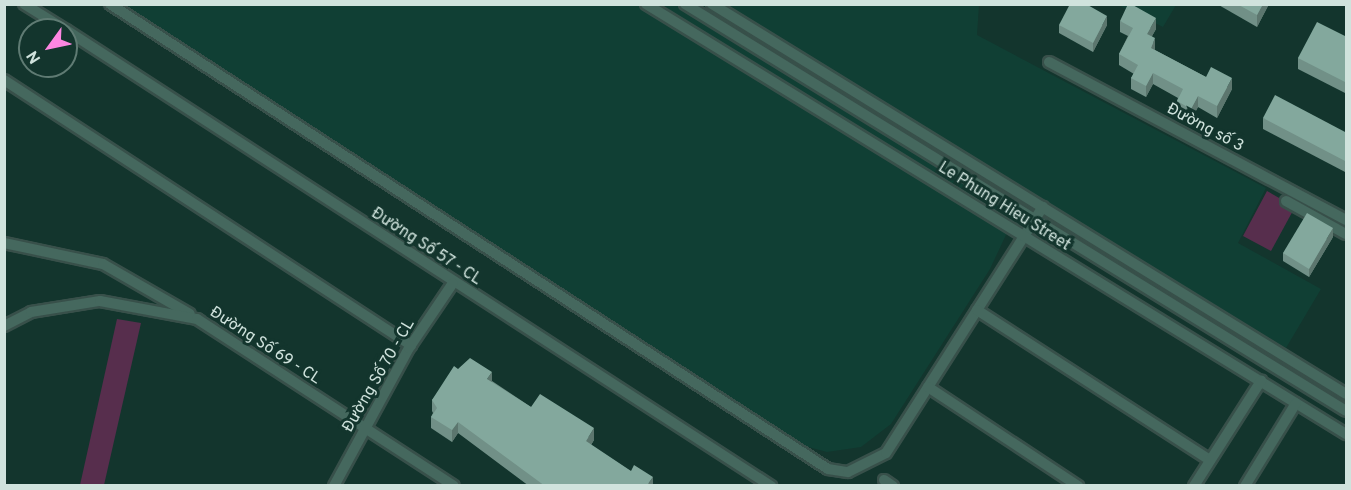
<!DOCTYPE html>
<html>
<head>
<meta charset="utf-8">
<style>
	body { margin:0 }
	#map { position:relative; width:1351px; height:490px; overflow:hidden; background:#13352d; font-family:Overpass,sans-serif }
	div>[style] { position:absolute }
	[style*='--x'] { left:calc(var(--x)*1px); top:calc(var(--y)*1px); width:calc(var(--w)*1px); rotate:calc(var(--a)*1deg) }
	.built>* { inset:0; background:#103f34 }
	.green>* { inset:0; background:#572e4d }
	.roads { filter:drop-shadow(2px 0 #38504a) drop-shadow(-2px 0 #38504a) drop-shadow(0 2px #38504a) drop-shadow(0 -2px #38504a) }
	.street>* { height:10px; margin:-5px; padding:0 5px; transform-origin:5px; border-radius:5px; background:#45685e }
	.wall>* { inset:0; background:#719087 }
	.shaded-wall>* { inset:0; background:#5c766e }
	.building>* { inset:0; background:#83a89d }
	span { translate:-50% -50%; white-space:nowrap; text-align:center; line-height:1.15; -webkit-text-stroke:6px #13352d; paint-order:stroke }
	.street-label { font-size:16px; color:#d0e3dd }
	.frame { position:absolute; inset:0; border:6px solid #d0e3dd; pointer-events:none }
	.north { position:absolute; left:18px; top:18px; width:60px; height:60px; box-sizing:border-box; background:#13352d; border:2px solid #5f7b73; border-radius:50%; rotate:237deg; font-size:16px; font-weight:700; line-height:24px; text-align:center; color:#d0e3dd }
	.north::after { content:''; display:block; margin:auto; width:21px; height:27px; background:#fd86e1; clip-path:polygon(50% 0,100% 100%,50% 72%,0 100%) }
</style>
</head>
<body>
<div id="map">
	<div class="built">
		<div style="clip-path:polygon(122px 5px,979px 5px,977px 35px,1266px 188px,1238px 243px,1321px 289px,1286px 348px,1027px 190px,990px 269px,891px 424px,861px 447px,827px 452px,797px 444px,612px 327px)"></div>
		<div style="clip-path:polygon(1118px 5px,1176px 5px,1163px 27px)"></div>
	</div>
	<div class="green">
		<div style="clip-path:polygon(1267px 191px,1295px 207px,1271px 251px,1243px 236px)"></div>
		<div style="clip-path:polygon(117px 319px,141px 323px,104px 485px,80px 485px)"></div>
	</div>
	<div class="roads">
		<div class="street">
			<div style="--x:24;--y:4;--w:49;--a:31.8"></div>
			<div style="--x:110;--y:4;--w:855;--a:32.93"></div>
			<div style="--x:828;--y:469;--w:20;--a:9"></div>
			<div style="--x:848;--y:472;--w:42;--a:-26.6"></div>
			<div style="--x:886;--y:453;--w:292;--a:-57.5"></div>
			<div style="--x:646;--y:4;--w:822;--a:31.56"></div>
			<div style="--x:685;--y:4;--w:776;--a:31.62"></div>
			<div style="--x:712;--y:4;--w:744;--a:31.6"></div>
			<div style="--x:66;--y:30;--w:840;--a:32.9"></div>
			<div style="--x:1049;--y:62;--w:336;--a:28"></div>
			<div style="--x:4;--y:80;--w:486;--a:33.1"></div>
			<div style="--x:1286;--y:201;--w:68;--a:28.8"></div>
			<div style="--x:4;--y:243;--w:101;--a:12"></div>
			<div style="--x:103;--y:264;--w:100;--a:29.9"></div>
			<div style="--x:977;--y:310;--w:277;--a:32.8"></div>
			<div style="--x:4;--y:326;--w:30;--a:-27"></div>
			<div style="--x:31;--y:312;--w:70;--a:-9.1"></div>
			<div style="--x:100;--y:301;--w:99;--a:10.5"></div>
			<div style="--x:197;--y:319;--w:306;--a:33"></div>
			<div style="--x:928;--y:387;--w:180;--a:33.4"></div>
			<div style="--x:884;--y:480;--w:11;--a:34"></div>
			<div style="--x:334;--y:486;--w:157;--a:-61.5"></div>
			<div style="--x:409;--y:348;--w:78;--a:-55.9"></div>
			<div style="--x:1194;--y:486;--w:125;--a:-57.5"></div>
			<div style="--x:1245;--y:486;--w:97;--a:-58.4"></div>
		</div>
	</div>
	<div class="wall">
		<div style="clip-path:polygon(1217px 4px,1269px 4px,1257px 27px)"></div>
		<div style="clip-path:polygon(1120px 21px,1156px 29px,1152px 36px,1155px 50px,1206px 77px,1232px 89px,1217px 118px,1198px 107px,1191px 120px,1177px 112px,1177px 101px,1178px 98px,1153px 84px,1146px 97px,1131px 89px,1131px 78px,1134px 74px,1119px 65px,1119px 54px,1128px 36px,1120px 32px)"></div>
		<div style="clip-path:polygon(1059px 25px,1107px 25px,1093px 52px,1059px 33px)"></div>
		<div style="clip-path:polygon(1347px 37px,1347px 94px,1298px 69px,1298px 58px)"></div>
		<div style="clip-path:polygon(1263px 118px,1347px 133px,1347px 173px,1263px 129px)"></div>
		<div style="clip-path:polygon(1333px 237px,1309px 277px,1283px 261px,1283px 253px)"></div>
		<div style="clip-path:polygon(458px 369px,492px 381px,531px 407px,594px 440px,591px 445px,653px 486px,529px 486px,458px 433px,452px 442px,431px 428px,431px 417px,433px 413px,432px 411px,432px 400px)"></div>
	</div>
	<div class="shaded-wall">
		<div style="clip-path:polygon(1263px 4px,1269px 4px,1257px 27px,1257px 15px)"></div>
		<div style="clip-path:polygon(1107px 16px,1107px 25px,1093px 52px,1093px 43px)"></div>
		<div style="clip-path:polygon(1156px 18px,1156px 29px,1147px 45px,1147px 34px)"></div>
		<div style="clip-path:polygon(1155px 38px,1155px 50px,1151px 59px,1151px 48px)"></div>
		<div style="clip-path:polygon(1153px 73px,1153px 84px,1146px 97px,1146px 86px)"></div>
		<div style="clip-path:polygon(1232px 78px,1232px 89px,1217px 118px,1217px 106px)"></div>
		<div style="clip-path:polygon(1198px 96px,1198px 107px,1191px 120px,1191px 109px)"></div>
		<div style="clip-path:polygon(1333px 228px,1333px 237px,1309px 277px,1309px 269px)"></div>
		<div style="clip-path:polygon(492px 372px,492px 383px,487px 379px)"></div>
		<div style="clip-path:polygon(458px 422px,458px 433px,452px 442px,452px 430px)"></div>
		<div style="clip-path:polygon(594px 428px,594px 440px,586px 453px,586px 441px)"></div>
		<div style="clip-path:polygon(653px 477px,653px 486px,648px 486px,648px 484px)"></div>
	</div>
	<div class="building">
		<div style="clip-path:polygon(1070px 4px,1086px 4px,1107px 16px,1093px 43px,1059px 25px)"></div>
		<div style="clip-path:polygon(1128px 4px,1131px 4px,1156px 18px,1147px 34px,1155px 38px,1151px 48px,1206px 77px,1211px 67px,1232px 78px,1217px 106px,1198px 96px,1191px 109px,1177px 101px,1183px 89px,1153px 73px,1146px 86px,1131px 78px,1138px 65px,1119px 54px,1133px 28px,1120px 21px)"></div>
		<div style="clip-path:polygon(1237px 4px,1263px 4px,1257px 15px)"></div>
		<div style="clip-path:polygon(1317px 22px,1347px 37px,1347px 83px,1298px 58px)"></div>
		<div style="clip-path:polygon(1275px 95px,1347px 133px,1347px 162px,1263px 118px)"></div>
		<div style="clip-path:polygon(1307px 213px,1333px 228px,1309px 269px,1283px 253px)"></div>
		<div style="clip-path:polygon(470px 358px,492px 372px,487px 379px,531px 407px,540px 394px,594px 428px,586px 441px,631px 471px,634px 465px,653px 477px,648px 484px,649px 486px,545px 486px,458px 422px,452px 430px,431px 417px,437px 408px,432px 400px,454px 366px,458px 369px)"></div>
	</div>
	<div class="street-label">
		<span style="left:1205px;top:128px;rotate:28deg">Đường số 3</span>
		<span style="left:1004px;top:207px;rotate:32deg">Le Phung Hieu Street</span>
		<span style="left:426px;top:247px;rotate:33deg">Đường Số 57 - CL</span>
		<span style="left:265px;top:346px;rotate:33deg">Đường Số 69 - CL</span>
		<span style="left:379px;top:376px;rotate:-60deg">Đường Số 70 - CL</span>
	</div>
	<div class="frame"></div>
	<div class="north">N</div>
</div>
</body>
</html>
